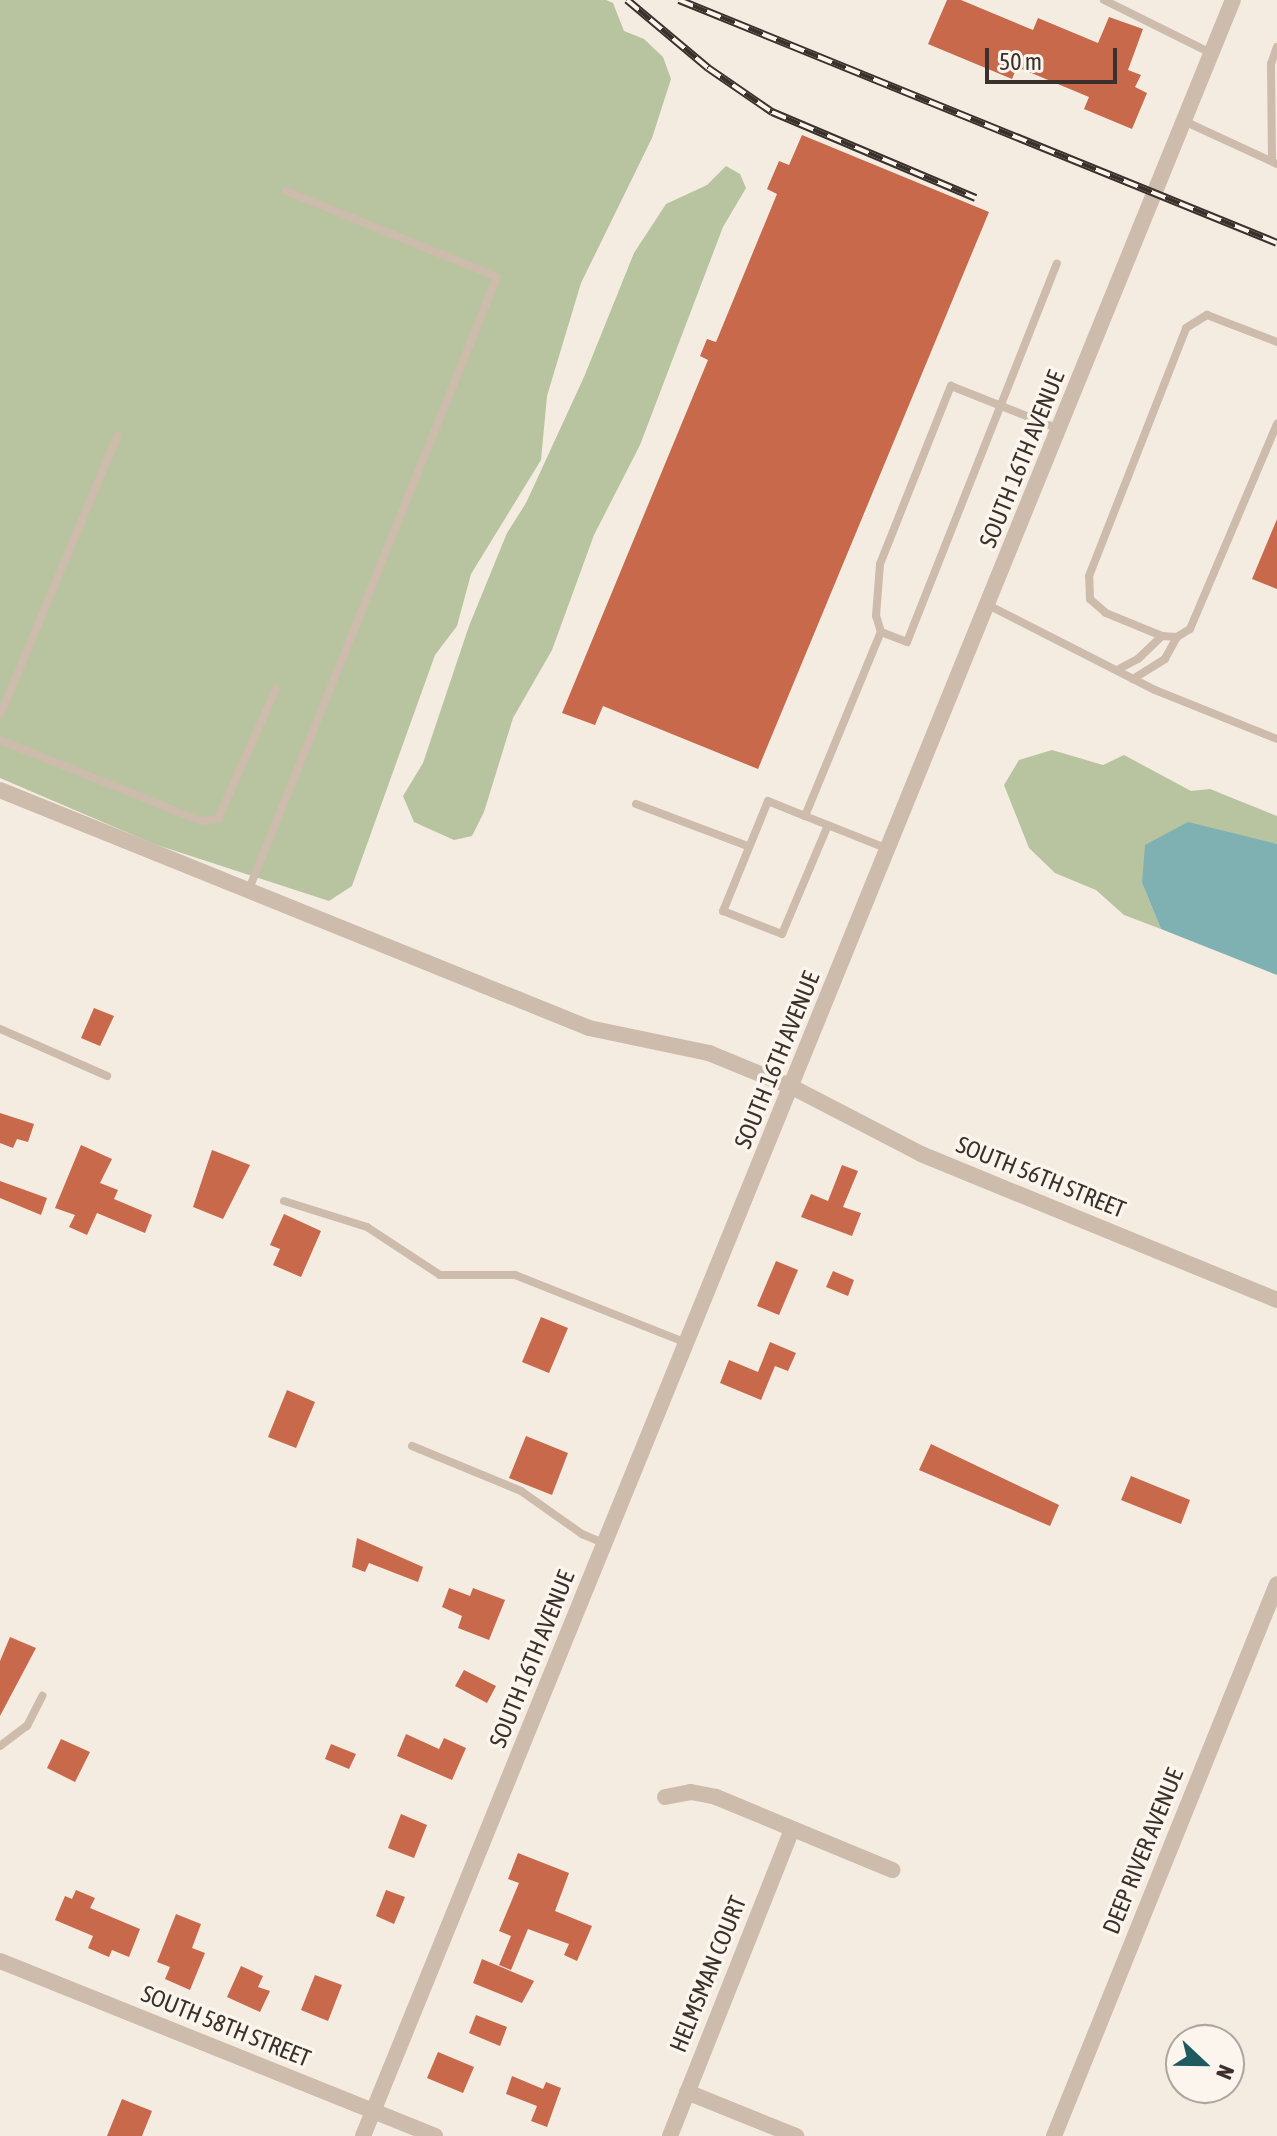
<!DOCTYPE html>
<html>
<head>
<meta charset="utf-8">
<style>
	body { margin:0 }
	#map { position:relative; width:1277px; height:2136px; overflow:hidden; background:#f4ebe1; font-family:"Asap Condensed",sans-serif }
	div>[style] { position:absolute }
	[style*='--x'] { left:calc(var(--x)*1px); top:calc(var(--y)*1px); width:calc(var(--w)*1px); rotate:calc(var(--a)*1deg) }
	.green>* { inset:0; background:#b8c4a0 }
	.water>* { inset:0; background:#7fb0b2 }
	.building>* { inset:0; background:#c8694b }
	.lane>* { height:8px; margin:-4px; padding:0 4px; transform-origin:4px; border-radius:4px; background:#cdbbac }
	.street>* { height:16px; margin:-8px; padding:0 8px; transform-origin:8px; border-radius:8px; background:#cdbbac }
	.rail>* { height:8px; margin-top:-4px; transform-origin:0; background:repeating-linear-gradient(90deg,#fbf5ee 0 15px,#3b302b 0 30px); box-sizing:border-box; border-block:2px solid #3b302b }
	span { translate:-50% -50%; white-space:nowrap; text-align:center; line-height:1.15; -webkit-text-stroke:7px #fbf5ee; paint-order:stroke }
	.street-label { font-size:24px; color:#3b302b }
	.north { position:absolute; left:1165px; top:2024px; width:80px; height:80px; box-sizing:border-box; background:#fbf5ee; border:2px solid #aea6a0; border-radius:50%; rotate:112deg; font-size:22px; font-weight:700; line-height:32px; text-align:center; color:#3b302b }
	.north::after { content:''; display:block; margin:auto; width:28px; height:36px; background:#1f5a5e; clip-path:polygon(50% 0,100% 100%,50% 72%,0 100%) }
	.scale { position:absolute; left:985px; top:48px; width:132px; height:36px; box-sizing:border-box; border:4px solid #3b302b; border-top:0; padding-left:10px; font-size:24px; line-height:28px; white-space:nowrap; color:#3b302b; -webkit-text-stroke:6px #fbf5ee; paint-order:stroke }
</style>
</head>
<body>
<div id="map">
	<div class="green">
		<div style="clip-path:polygon(0 0,606px 0,613px 3px,624px 31px,644px 39px,663px 57px,671px 79px,652px 138px,581px 283px,547px 396px,541px 460px,471px 574px,457px 626px,435px 655px,352px 886px,329px 901px,154px 844px,0 778px)"></div>
		<div style="clip-path:polygon(726px 166px,740px 174px,746px 188px,723px 227px,640px 445px,594px 535px,552px 650px,513px 718px,484px 812px,472px 836px,454px 840px,414px 822px,403px 796px,423px 763px,469px 626px,507px 533px,526px 503px,584px 377px,634px 253px,666px 204px,707px 185px)"></div>
		<div style="clip-path:polygon(1052px 750px,1103px 765px,1124px 755px,1191px 791px,1210px 789px,1277px 816px,1277px 844px,1235px 836px,1142px 883px,1161px 929px,1124px 915px,1096px 890px,1055px 873px,1029px 848px,1004px 785px,1019px 760px)"></div>
	</div>
	<div class="water">
		<div style="clip-path:polygon(1188px 822px,1277px 844px,1277px 975px,1161px 929px,1142px 883px,1145px 845px)"></div>
	</div>
	<div class="building">
		<div style="clip-path:polygon(947px 0,961px 0,1033px 30px,1038px 18px,1098px 43px,1109px 17px,1143px 29px,1128px 70px,1141px 75px,1135px 87px,1147px 93px,1132px 129px,1084px 109px,1089px 97px,1017px 67px,1012px 79px,928px 44px)"></div>
		<div style="clip-path:polygon(802px 135px,989px 212px,758px 769px,603px 706px,595px 725px,562px 713px,708px 360px,700px 356px,707px 339px,716px 342px,777px 194px,767px 189px,779px 161px,789px 165px)"></div>
		<div style="clip-path:polygon(1277px 519px,1277px 589px,1252px 579px)"></div>
		<div style="clip-path:polygon(94px 1008px,114px 1016px,100px 1046px,81px 1038px)"></div>
		<div style="clip-path:polygon(0 1113px,34px 1124px,28px 1142px,17px 1139px,13px 1148px,0 1143px)"></div>
		<div style="clip-path:polygon(81px 1145px,112px 1159px,100px 1183px,118px 1190px,114px 1199px,152px 1215px,145px 1233px,97px 1213px,87px 1235px,69px 1227px,75px 1215px,55px 1208px)"></div>
		<div style="clip-path:polygon(212px 1150px,250px 1165px,223px 1219px,193px 1207px)"></div>
		<div style="clip-path:polygon(842px 1165px,858px 1171px,843px 1207px,861px 1213px,852px 1236px,801px 1217px,811px 1194px,828px 1201px)"></div>
		<div style="clip-path:polygon(0 1181px,47px 1198px,41px 1215px,0 1198px)"></div>
		<div style="clip-path:polygon(284px 1214px,321px 1231px,301px 1277px,273px 1265px,280px 1249px,270px 1245px)"></div>
		<div style="clip-path:polygon(776px 1261px,798px 1270px,779px 1315px,757px 1306px)"></div>
		<div style="clip-path:polygon(833px 1271px,854px 1280px,848px 1296px,826px 1287px)"></div>
		<div style="clip-path:polygon(541px 1317px,568px 1328px,549px 1373px,522px 1362px)"></div>
		<div style="clip-path:polygon(770px 1342px,796px 1353px,788px 1371px,775px 1366px,761px 1400px,720px 1383px,729px 1360px,758px 1372px)"></div>
		<div style="clip-path:polygon(287px 1390px,315px 1402px,296px 1448px,268px 1437px)"></div>
		<div style="clip-path:polygon(526px 1436px,568px 1453px,552px 1495px,509px 1478px)"></div>
		<div style="clip-path:polygon(931px 1444px,1059px 1505px,1050px 1526px,919px 1470px)"></div>
		<div style="clip-path:polygon(1131px 1476px,1190px 1500px,1181px 1524px,1121px 1500px)"></div>
		<div style="clip-path:polygon(357px 1538px,423px 1567px,418px 1582px,369px 1563px,365px 1572px,352px 1567px)"></div>
		<div style="clip-path:polygon(449px 1588px,470px 1596px,473px 1588px,505px 1600px,489px 1640px,458px 1628px,462px 1616px,442px 1607px)"></div>
		<div style="clip-path:polygon(10px 1637px,36px 1648px,0 1716px,0 1661px)"></div>
		<div style="clip-path:polygon(464px 1670px,496px 1686px,487px 1703px,455px 1686px)"></div>
		<div style="clip-path:polygon(406px 1734px,439px 1749px,444px 1738px,466px 1748px,452px 1780px,397px 1756px)"></div>
		<div style="clip-path:polygon(61px 1739px,90px 1752px,75px 1782px,47px 1768px)"></div>
		<div style="clip-path:polygon(331px 1744px,356px 1754px,349px 1769px,325px 1759px)"></div>
		<div style="clip-path:polygon(401px 1814px,427px 1825px,414px 1858px,388px 1848px)"></div>
		<div style="clip-path:polygon(518px 1853px,569px 1873px,555px 1911px,592px 1926px,577px 1961px,564px 1955px,569px 1944px,528px 1929px,511px 1970px,499px 1965px,511px 1936px,499px 1931px,519px 1883px,508px 1879px)"></div>
		<div style="clip-path:polygon(76px 1890px,95px 1898px,90px 1908px,140px 1929px,129px 1957px,112px 1950px,109px 1957px,88px 1948px,93px 1936px,55px 1920px,65px 1896px,72px 1899px)"></div>
		<div style="clip-path:polygon(386px 1890px,405px 1897px,394px 1924px,376px 1916px)"></div>
		<div style="clip-path:polygon(176px 1914px,201px 1924px,192px 1948px,205px 1953px,190px 1990px,165px 1979px,170px 1967px,157px 1962px)"></div>
		<div style="clip-path:polygon(482px 1959px,534px 1981px,522px 2003px,473px 1983px)"></div>
		<div style="clip-path:polygon(241px 1966px,263px 1976px,258px 1987px,270px 1991px,260px 2012px,227px 1997px)"></div>
		<div style="clip-path:polygon(315px 1975px,342px 1985px,328px 2021px,301px 2010px)"></div>
		<div style="clip-path:polygon(476px 2015px,507px 2027px,500px 2046px,469px 2033px)"></div>
		<div style="clip-path:polygon(438px 2052px,474px 2067px,463px 2093px,427px 2078px)"></div>
		<div style="clip-path:polygon(512px 2076px,543px 2089px,546px 2082px,561px 2088px,547px 2127px,531px 2121px,537px 2106px,506px 2094px)"></div>
		<div style="clip-path:polygon(122px 2099px,152px 2111px,142px 2136px,107px 2136px)"></div>
	</div>
	<div class="lane">
		<div style="--x:1104;--y:0;--w:119;--a:26.4"></div>
		<div style="--x:1184;--y:121;--w:102;--a:24.8"></div>
		<div style="--x:1272;--y:161;--w:97;--a:-90.6"></div>
		<div style="--x:1271;--y:64;--w:18;--a:-71"></div>
		<div style="--x:988;--y:605;--w:187;--a:27"></div>
		<div style="--x:1155;--y:690;--w:131;--a:21.9"></div>
		<div style="--x:881;--y:632;--w:28;--a:21"></div>
		<div style="--x:907;--y:642;--w:407;--a:-68.4"></div>
		<div style="--x:1162;--y:636;--w:61;--a:-157.7"></div>
		<div style="--x:1106;--y:613;--w:21;--a:-139"></div>
		<div style="--x:1090;--y:599;--w:23;--a:-92"></div>
		<div style="--x:1089;--y:576;--w:266;--a:-68.6"></div>
		<div style="--x:1186;--y:328;--w:25;--a:-32"></div>
		<div style="--x:1207;--y:315;--w:75;--a:21.1"></div>
		<div style="--x:1177;--y:637;--w:15;--a:-32"></div>
		<div style="--x:1190;--y:629;--w:223;--a:-67"></div>
		<div style="--x:1117;--y:670;--w:24;--a:-28"></div>
		<div style="--x:1138;--y:659;--w:33;--a:-44"></div>
		<div style="--x:1162;--y:636;--w:15;--a:4"></div>
		<div style="--x:1177;--y:637;--w:25;--a:119"></div>
		<div style="--x:1165;--y:659;--w:38;--a:148"></div>
		<div style="--x:0;--y:715;--w:303;--a:-67.2"></div>
		<div style="--x:0;--y:740;--w:216;--a:22"></div>
		<div style="--x:200;--y:821;--w:18;--a:-6"></div>
		<div style="--x:218;--y:819;--w:142;--a:-66"></div>
		<div style="--x:636;--y:804;--w:120;--a:20.6"></div>
		<div style="--x:805;--y:816;--w:40;--a:-158"></div>
		<div style="--x:768;--y:801;--w:119;--a:112.2"></div>
		<div style="--x:723;--y:911;--w:63;--a:21.3"></div>
		<div style="--x:782;--y:934;--w:118;--a:-67.1"></div>
		<div style="--x:888;--y:849;--w:89;--a:-158.3"></div>
		<div style="--x:805;--y:816;--w:199;--a:-67.6"></div>
		<div style="--x:881;--y:632;--w:17;--a:-107"></div>
		<div style="--x:876;--y:616;--w:52;--a:-85.6"></div>
		<div style="--x:880;--y:564;--w:192;--a:-68.3"></div>
		<div style="--x:951;--y:386;--w:116;--a:21.7"></div>
		<div style="--x:249;--y:889;--w:660;--a:-67.94"></div>
		<div style="--x:497;--y:277;--w:228;--a:-157.8"></div>
		<div style="--x:0;--y:1029;--w:117;--a:23.7"></div>
		<div style="--x:284;--y:1201;--w:87;--a:17.4"></div>
		<div style="--x:367;--y:1227;--w:87;--a:33.3"></div>
		<div style="--x:440;--y:1275;--w:75;--a:0"></div>
		<div style="--x:515;--y:1275;--w:185;--a:21.6"></div>
		<div style="--x:412;--y:1446;--w:118;--a:22.4"></div>
		<div style="--x:521;--y:1491;--w:75;--a:35.2"></div>
		<div style="--x:582;--y:1534;--w:25;--a:23"></div>
		<div style="--x:0;--y:1746;--w:34;--a:-37"></div>
		<div style="--x:27;--y:1726;--w:34;--a:-63"></div>
	</div>
	<div class="street">
		<div style="--x:0;--y:790;--w:635;--a:22"></div>
		<div style="--x:589;--y:1028;--w:123;--a:11.8"></div>
		<div style="--x:709;--y:1053;--w:90;--a:22.3"></div>
		<div style="--x:792;--y:1087;--w:145;--a:27.4"></div>
		<div style="--x:921;--y:1154;--w:385;--a:22.3"></div>
		<div style="--x:665;--y:1797;--w:26;--a:-11"></div>
		<div style="--x:691;--y:1792;--w:25;--a:11"></div>
		<div style="--x:716;--y:1797;--w:191;--a:22.5"></div>
		<div style="--x:0;--y:1961;--w:469;--a:21.9"></div>
		<div style="--x:687;--y:2092;--w:118;--a:22"></div>
		<div style="--x:363;--y:2136;--w:2306;--a:-67.84"></div>
		<div style="--x:670;--y:2136;--w:330;--a:-68.3"></div>
		<div style="--x:1054;--y:2136;--w:595;--a:-68"></div>
	</div>
	<div class="rail">
		<div style="--x:627;--y:0;--w:106;--a:40"></div>
		<div style="--x:708;--y:68;--w:78;--a:34.5"></div>
		<div style="--x:772;--y:112;--w:221;--a:22.9"></div>
		<div style="--x:679;--y:0;--w:645;--a:22.11"></div>
	</div>
	<div class="street-label">
		<span style="left:1022px;top:459px;rotate:-68deg">SOUTH 16TH AVENUE</span>
		<span style="left:777px;top:1060px;rotate:-68deg">SOUTH 16TH AVENUE</span>
		<span style="left:1041px;top:1177px;rotate:22deg">SOUTH 56TH STREET</span>
		<span style="left:532px;top:1659px;rotate:-68deg">SOUTH 16TH AVENUE</span>
		<span style="left:1143px;top:1851px;rotate:-68deg">DEEP RIVER AVENUE</span>
		<span style="left:708px;top:1974px;rotate:-68deg">HELMSMAN COURT</span>
		<span style="left:226px;top:2026px;rotate:22deg">SOUTH 58TH STREET</span>
	</div>
	<div class="north">N</div>
	<div class="scale">50 m</div>
</div>
</body>
</html>
